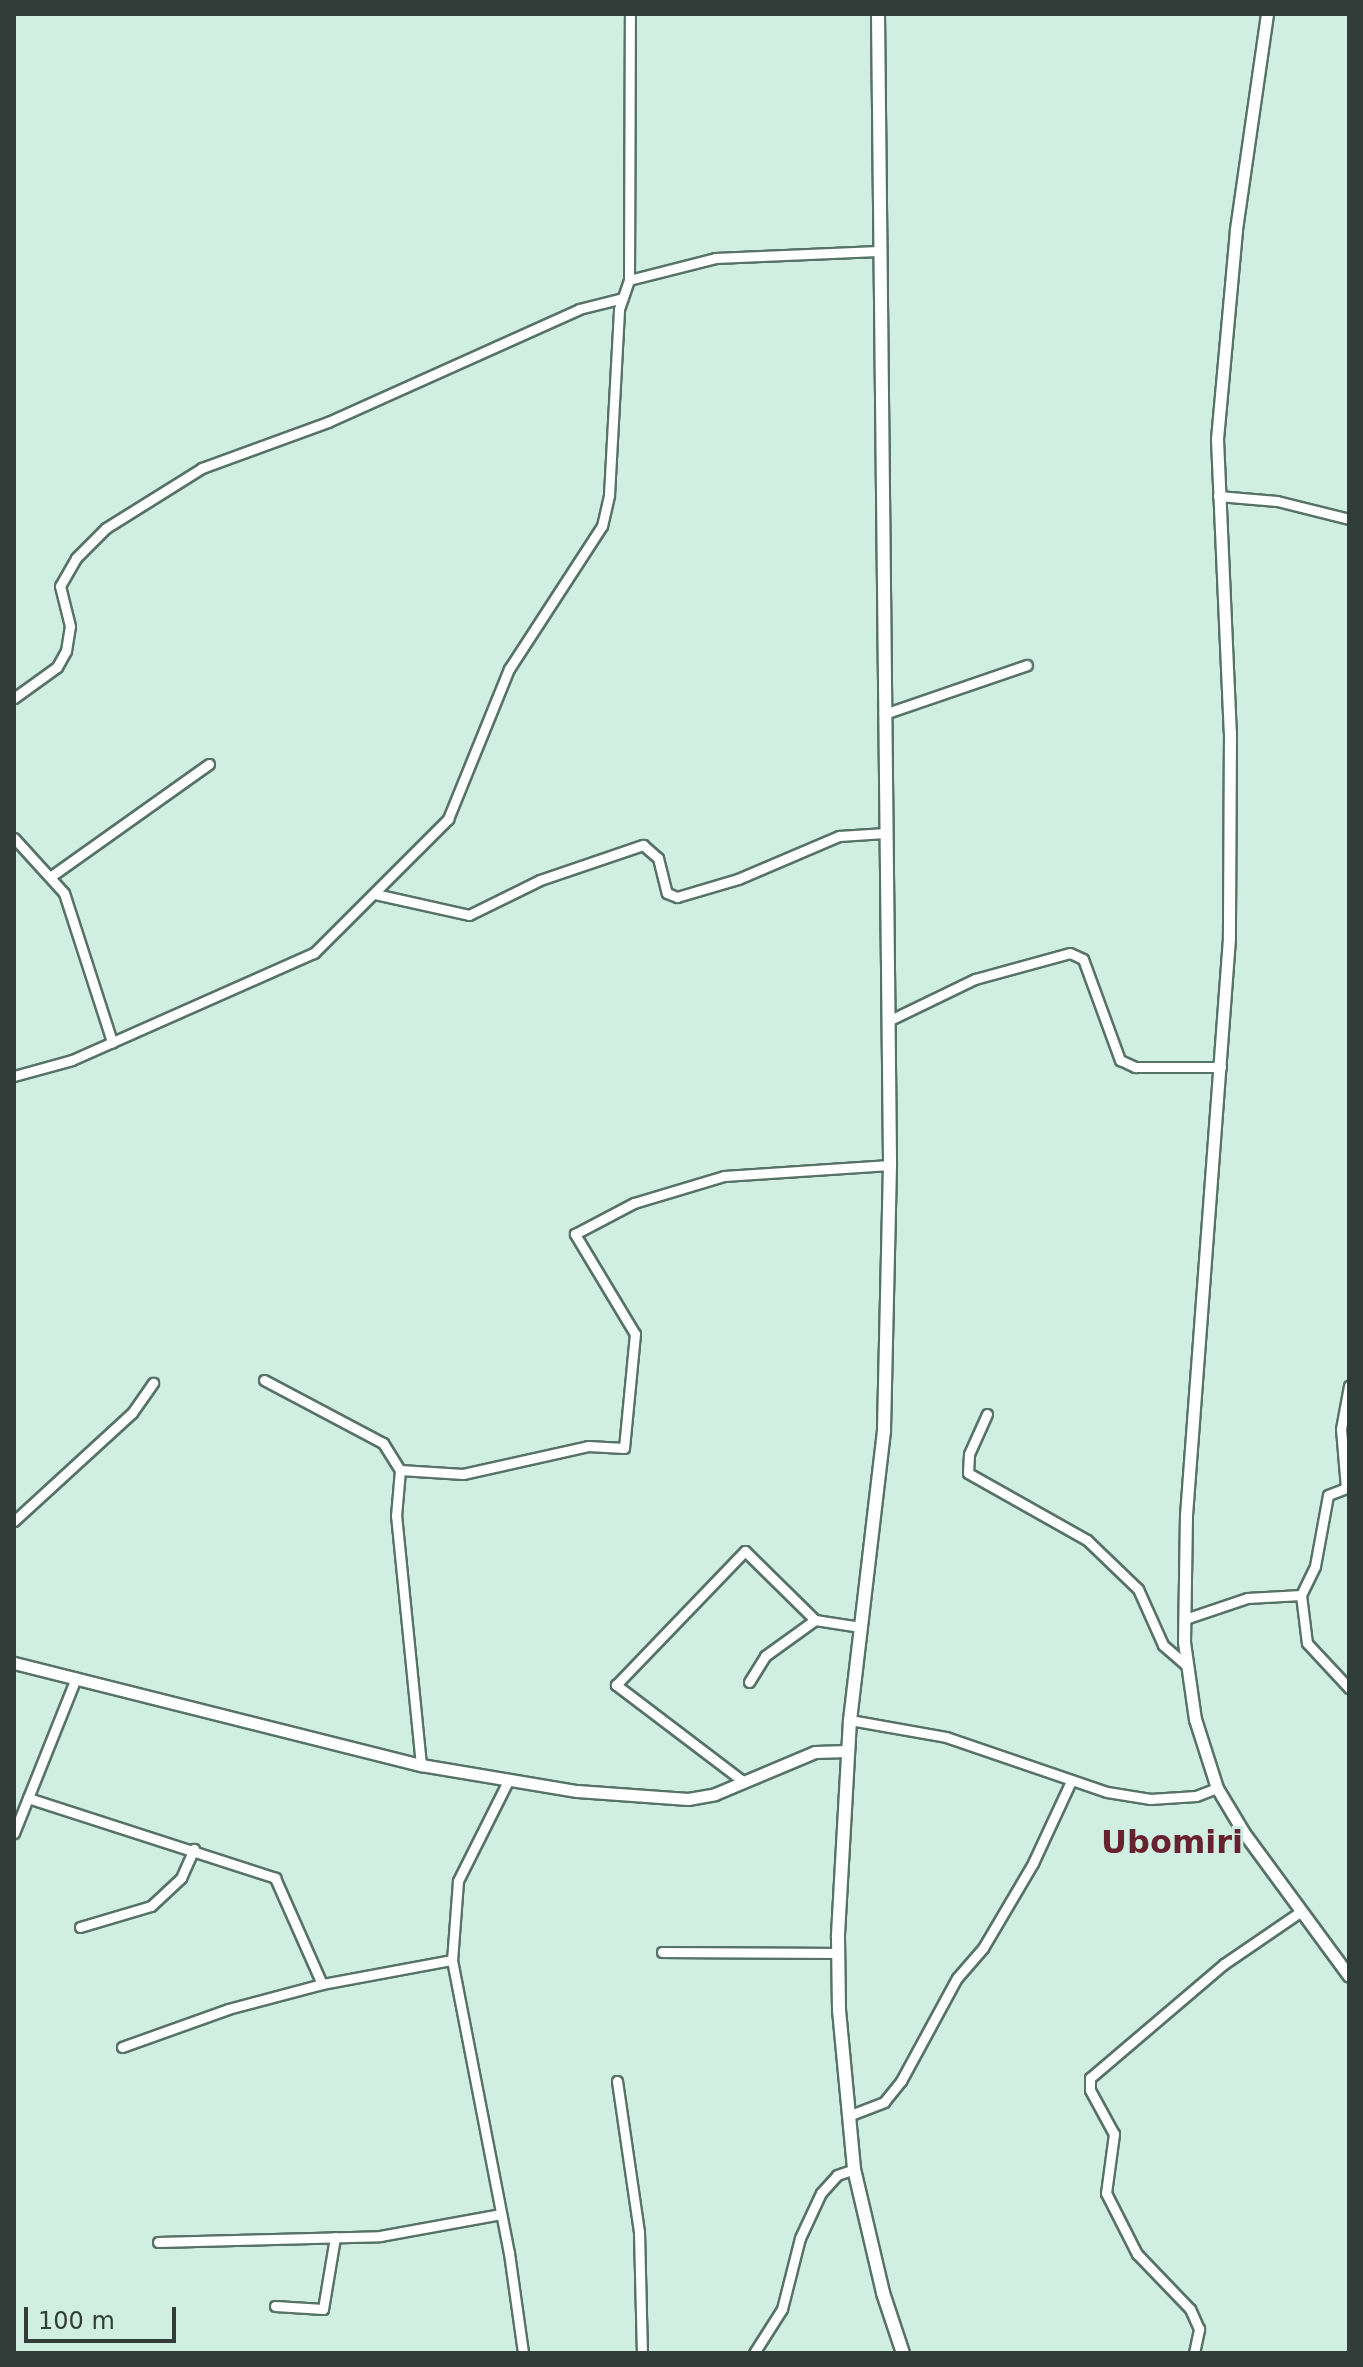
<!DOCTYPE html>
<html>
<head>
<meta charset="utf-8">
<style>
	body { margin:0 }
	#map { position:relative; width:1363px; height:2367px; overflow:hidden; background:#d0eee2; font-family:"DejaVu Sans",sans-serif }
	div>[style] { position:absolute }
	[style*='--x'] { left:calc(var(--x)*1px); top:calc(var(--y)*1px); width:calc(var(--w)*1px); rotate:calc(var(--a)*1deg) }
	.roads { filter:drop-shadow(2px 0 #577268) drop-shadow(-2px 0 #577268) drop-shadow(0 2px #577268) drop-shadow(0 -2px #577268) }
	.minor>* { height:9px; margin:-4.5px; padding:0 4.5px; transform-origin:4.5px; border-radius:4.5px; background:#fff }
	.tertiary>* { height:11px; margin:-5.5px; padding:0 5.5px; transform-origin:5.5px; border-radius:5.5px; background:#fff }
	.secondary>* { height:12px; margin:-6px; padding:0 6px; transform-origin:6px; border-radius:6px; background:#fff }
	span { translate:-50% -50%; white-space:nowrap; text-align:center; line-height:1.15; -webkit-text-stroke:6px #d0eee2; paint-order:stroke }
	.district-label { font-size:32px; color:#68222f; font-weight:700 }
	.frame { position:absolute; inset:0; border:16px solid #313d38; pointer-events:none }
	.scale { position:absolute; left:24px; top:2307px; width:152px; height:36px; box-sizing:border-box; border:4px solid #313d38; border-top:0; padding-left:10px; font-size:24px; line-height:28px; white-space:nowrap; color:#313d38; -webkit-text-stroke:6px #d0eee2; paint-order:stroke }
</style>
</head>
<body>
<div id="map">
	<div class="roads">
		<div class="minor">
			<div style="--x:629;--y:280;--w:89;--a:-14.3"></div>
			<div style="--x:715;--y:258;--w:163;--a:-2.5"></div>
			<div style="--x:1218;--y:496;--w:59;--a:4.8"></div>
			<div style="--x:1277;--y:501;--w:74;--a:14"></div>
			<div style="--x:14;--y:698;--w:53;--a:-35.8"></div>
			<div style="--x:57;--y:667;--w:18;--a:-61"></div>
			<div style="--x:66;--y:651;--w:25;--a:-81"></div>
			<div style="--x:70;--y:626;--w:41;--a:-104"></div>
			<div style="--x:60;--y:586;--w:32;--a:-60"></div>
			<div style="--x:76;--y:558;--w:42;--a:-45"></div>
			<div style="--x:106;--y:528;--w:113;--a:-32"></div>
			<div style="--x:202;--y:468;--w:134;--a:-20.1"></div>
			<div style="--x:328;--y:422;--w:275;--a:-24.2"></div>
			<div style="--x:579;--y:309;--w:45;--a:-14"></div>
			<div style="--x:884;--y:714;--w:151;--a:-18.9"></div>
			<div style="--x:14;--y:838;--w:74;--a:47.7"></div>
			<div style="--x:64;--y:893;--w:157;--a:72.1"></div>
			<div style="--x:50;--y:877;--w:195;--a:-35.4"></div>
			<div style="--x:375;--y:894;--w:96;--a:12.6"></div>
			<div style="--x:469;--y:915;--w:79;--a:-26.2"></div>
			<div style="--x:540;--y:880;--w:109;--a:-18.8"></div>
			<div style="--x:643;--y:845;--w:20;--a:41"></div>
			<div style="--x:658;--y:858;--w:36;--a:76"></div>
			<div style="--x:667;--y:893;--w:11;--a:22"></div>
			<div style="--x:677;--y:897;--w:64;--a:-16.4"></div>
			<div style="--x:738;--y:879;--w:110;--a:-23.1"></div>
			<div style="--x:839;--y:836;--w:47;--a:-3.7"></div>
			<div style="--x:888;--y:1021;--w:97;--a:-25.8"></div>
			<div style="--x:975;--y:979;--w:98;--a:-15.3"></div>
			<div style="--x:1070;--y:953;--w:14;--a:25"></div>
			<div style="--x:1083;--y:959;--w:108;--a:69.9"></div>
			<div style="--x:1120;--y:1060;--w:17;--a:25"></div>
			<div style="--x:1135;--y:1067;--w:86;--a:0"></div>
			<div style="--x:14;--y:1076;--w:60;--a:-15.4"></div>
			<div style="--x:72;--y:1060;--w:265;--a:-23.9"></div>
			<div style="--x:314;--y:953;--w:190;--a:-45"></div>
			<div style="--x:448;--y:819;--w:162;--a:-67.9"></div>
			<div style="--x:509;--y:669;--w:171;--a:-57"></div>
			<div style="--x:602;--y:526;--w:32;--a:-77"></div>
			<div style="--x:609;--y:495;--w:186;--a:-86.9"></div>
			<div style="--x:619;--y:309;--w:31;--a:-71"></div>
			<div style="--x:629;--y:280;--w:266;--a:-89.8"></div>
			<div style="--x:264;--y:1380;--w:135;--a:27.9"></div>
			<div style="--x:383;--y:1443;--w:32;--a:58"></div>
			<div style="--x:987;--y:1414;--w:44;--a:114.2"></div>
			<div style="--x:969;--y:1454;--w:19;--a:93"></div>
			<div style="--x:968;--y:1473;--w:137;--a:29.4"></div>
			<div style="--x:1087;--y:1540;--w:71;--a:43.9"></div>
			<div style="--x:1138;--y:1589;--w:61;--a:65.9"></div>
			<div style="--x:1163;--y:1645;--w:32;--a:41"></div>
			<div style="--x:14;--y:1521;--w:160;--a:-42.5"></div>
			<div style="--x:132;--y:1413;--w:37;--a:-55"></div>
			<div style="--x:1301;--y:1595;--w:48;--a:82.9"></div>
			<div style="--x:1307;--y:1643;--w:62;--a:47"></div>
			<div style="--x:1185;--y:1619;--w:65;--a:-18.7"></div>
			<div style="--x:1247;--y:1598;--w:54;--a:-3.2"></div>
			<div style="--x:1301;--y:1595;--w:32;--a:-64"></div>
			<div style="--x:1315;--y:1566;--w:72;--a:-79.6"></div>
			<div style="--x:1328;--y:1495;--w:19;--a:-21"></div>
			<div style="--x:1346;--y:1488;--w:59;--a:-94.8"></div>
			<div style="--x:1341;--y:1429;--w:44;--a:-79.5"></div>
			<div style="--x:749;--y:1682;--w:31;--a:-58"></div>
			<div style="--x:765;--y:1656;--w:62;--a:-35.8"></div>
			<div style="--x:850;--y:1720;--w:97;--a:10"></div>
			<div style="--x:946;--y:1737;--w:170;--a:18.9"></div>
			<div style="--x:1107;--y:1792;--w:44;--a:9.2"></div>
			<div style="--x:1150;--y:1799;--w:46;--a:-3.7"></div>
			<div style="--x:1196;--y:1796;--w:22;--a:-21"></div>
			<div style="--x:421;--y:1765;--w:250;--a:-95.7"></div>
			<div style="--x:396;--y:1516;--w:46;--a:-85"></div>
			<div style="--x:400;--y:1470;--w:63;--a:3.6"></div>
			<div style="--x:463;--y:1474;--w:128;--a:-12.6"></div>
			<div style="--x:588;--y:1446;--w:36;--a:3"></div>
			<div style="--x:624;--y:1448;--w:115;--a:-84.5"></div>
			<div style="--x:635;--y:1334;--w:117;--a:-121"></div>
			<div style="--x:575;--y:1234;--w:67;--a:-27.7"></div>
			<div style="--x:634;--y:1203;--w:94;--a:-16.7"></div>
			<div style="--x:724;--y:1176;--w:166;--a:-3.8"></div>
			<div style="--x:744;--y:1782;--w:161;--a:-142.8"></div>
			<div style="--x:616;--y:1685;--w:186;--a:-46.1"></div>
			<div style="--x:745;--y:1551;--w:98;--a:44.6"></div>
			<div style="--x:815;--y:1620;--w:46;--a:8.8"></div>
			<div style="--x:507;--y:1783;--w:110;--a:116.6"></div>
			<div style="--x:458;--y:1881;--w:79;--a:94.3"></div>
			<div style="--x:452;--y:1960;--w:298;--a:79"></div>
			<div style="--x:509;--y:2253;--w:101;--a:82"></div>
			<div style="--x:28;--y:1798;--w:260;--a:17.9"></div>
			<div style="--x:275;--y:1878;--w:116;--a:66.1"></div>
			<div style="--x:14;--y:1833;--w:167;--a:-68.2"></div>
			<div style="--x:80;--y:1927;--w:74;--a:-16.5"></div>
			<div style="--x:151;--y:1906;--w:41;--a:-43"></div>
			<div style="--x:181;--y:1878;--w:32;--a:-66"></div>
			<div style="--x:662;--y:1952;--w:176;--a:0.3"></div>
			<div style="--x:122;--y:2047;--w:113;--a:-19.7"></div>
			<div style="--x:228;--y:2009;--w:97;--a:-14.9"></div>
			<div style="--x:322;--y:1984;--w:132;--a:-10.5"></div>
			<div style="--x:617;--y:2081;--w:153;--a:81.7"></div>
			<div style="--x:639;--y:2232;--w:121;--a:88.6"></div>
			<div style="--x:848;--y:2116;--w:39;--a:-21"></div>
			<div style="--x:884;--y:2102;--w:27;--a:-51"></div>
			<div style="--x:901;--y:2081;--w:117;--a:-61.5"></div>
			<div style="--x:957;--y:1978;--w:40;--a:-49"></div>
			<div style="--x:983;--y:1948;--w:99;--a:-59.5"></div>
			<div style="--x:1033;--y:1863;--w:90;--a:-65.1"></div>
			<div style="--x:158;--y:2242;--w:222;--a:-1.5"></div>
			<div style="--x:380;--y:2236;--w:123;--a:-10.3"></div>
			<div style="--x:275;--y:2306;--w:48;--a:3.6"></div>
			<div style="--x:323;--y:2309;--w:73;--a:-80.5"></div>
			<div style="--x:754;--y:2353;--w:52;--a:-57.5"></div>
			<div style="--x:782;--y:2309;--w:73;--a:-75.8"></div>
			<div style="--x:800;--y:2238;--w:50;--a:-65"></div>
			<div style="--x:821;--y:2193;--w:24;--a:-48"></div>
			<div style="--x:837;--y:2175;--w:18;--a:-19"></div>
			<div style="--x:1194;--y:2353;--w:25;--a:-78"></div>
			<div style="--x:1199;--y:2329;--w:22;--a:-114"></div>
			<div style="--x:1190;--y:2309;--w:76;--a:-133.9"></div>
			<div style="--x:1137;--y:2254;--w:68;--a:-116.9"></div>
			<div style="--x:1106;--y:2193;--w:60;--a:-82.3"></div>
			<div style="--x:1114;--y:2134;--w:50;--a:-118.6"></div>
			<div style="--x:1090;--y:2090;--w:12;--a:-90"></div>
			<div style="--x:1090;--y:2078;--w:176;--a:-40.4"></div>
			<div style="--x:1224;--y:1964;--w:92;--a:-34.4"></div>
		</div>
		<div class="tertiary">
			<div style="--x:1267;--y:14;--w:218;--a:98.2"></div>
			<div style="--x:1236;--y:230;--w:210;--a:95.2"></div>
			<div style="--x:1217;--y:439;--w:293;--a:87.5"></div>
			<div style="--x:1230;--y:732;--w:206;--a:90.3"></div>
			<div style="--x:1229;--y:938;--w:579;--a:94.26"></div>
			<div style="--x:1186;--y:1515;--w:127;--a:90.9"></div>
			<div style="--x:1184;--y:1642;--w:78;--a:81.9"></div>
			<div style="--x:1195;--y:1719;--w:72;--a:72.3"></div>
			<div style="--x:1217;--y:1788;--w:52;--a:59"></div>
			<div style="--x:1244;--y:1833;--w:177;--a:53.7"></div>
			<div style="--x:14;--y:1663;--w:420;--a:14.1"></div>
			<div style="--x:421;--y:1765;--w:158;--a:9.5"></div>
			<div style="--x:577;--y:1791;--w:111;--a:4.1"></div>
			<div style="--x:688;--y:1799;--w:27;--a:-10"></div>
			<div style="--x:715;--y:1794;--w:108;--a:-22.8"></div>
			<div style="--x:815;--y:1752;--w:32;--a:-2"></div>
		</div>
		<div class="secondary">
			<div style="--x:878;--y:14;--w:1151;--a:89.4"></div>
			<div style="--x:890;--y:1165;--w:266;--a:91.3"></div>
			<div style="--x:884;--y:1431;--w:291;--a:96.7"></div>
			<div style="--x:850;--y:1720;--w:218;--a:93.2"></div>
			<div style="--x:838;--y:1938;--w:72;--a:89.2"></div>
			<div style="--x:839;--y:2010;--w:160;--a:84.6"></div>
			<div style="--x:854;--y:2169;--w:127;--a:76.8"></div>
			<div style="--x:883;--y:2293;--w:63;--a:71.6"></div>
		</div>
	</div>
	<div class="district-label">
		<span style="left:1172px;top:1842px">Ubomiri</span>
	</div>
	<div class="frame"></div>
	<div class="scale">100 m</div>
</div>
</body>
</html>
